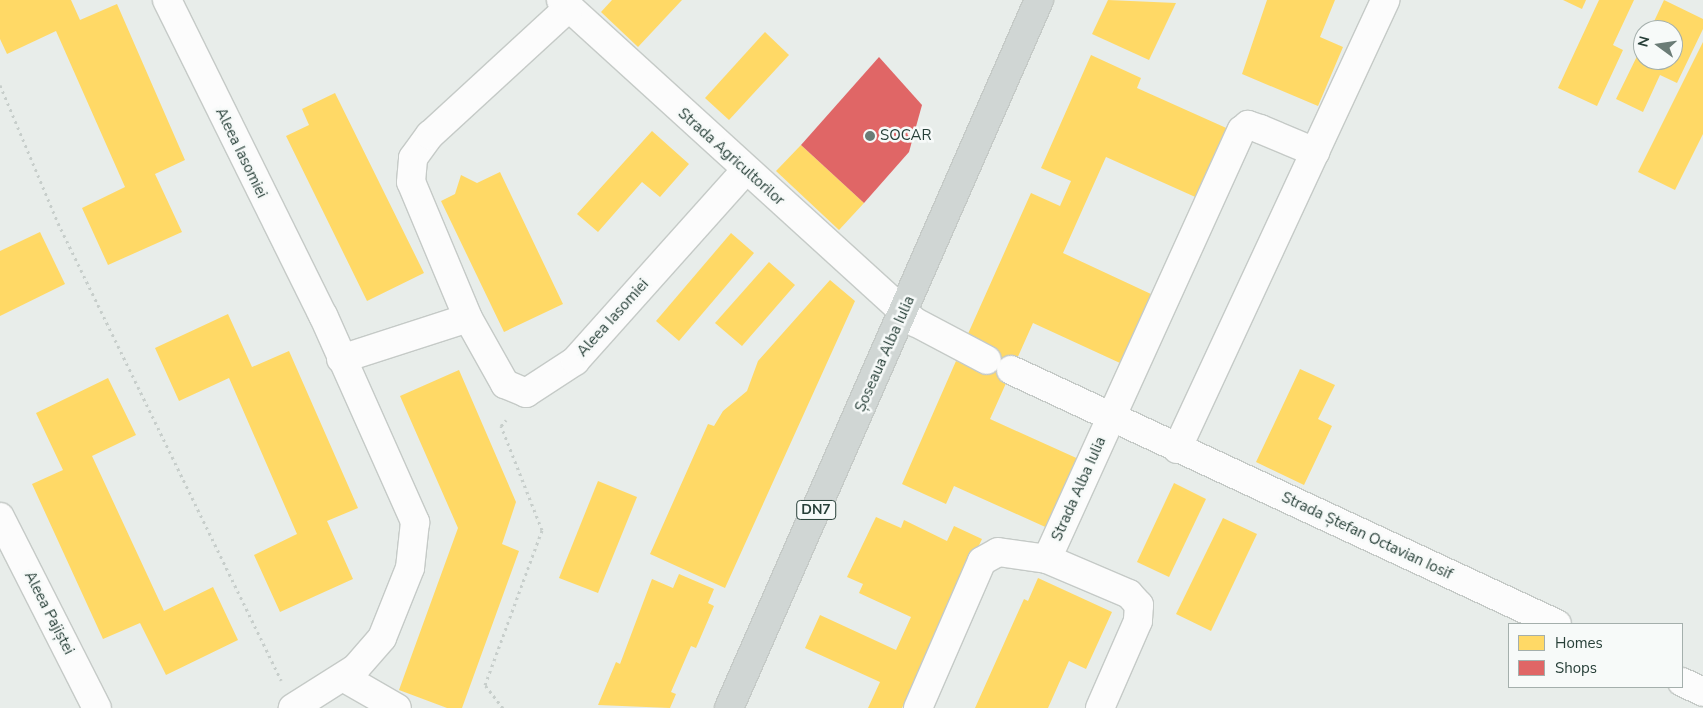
<!DOCTYPE html>
<html>
<head>
<meta charset="utf-8">
<style>
	body { margin:0 }
	#map { position:relative; width:1703px; height:708px; overflow:hidden; background:#e8edea; font-family:"Nunito Sans",sans-serif }
	div>[style] { position:absolute }
	[style*='--x'] { left:calc(var(--x)*1px); top:calc(var(--y)*1px); width:calc(var(--w)*1px); rotate:calc(var(--a)*1deg) }
	.homes>* { inset:0; background:#ffd966 }
	.shops>* { inset:0; background:#e06666 }
	.path>* { height:3px; margin-top:-1.5px; transform-origin:0; background:repeating-linear-gradient(90deg,#c7cecb 0 2.5px,transparent 0 6.5px) }
	.roads { filter:drop-shadow(1px 0 #c5cac7) drop-shadow(-1px 0 #c5cac7) drop-shadow(0 1px #c5cac7) drop-shadow(0 -1px #c5cac7) }
	.minor>* { height:28px; margin:-14px; padding:0 14px; transform-origin:14px; border-radius:14px; background:#fcfcfc }
	.major>* { height:28px; margin:-14px; padding:0 14px; transform-origin:14px; border-radius:14px; background:#d0d6d4 }
	.dots>* { width:14px; height:14px; translate:-50% -50%; box-sizing:border-box; border:2px solid #f7faf9; border-radius:50% }
	span { translate:-50% -50%; white-space:nowrap; text-align:center; line-height:1.15; -webkit-text-stroke:5px #f7faf9; paint-order:stroke }
	.shield-label span { padding:1px 4px; background:#f7faf9; border:1px solid; border-radius:4px; -webkit-text-stroke-width:0 }
	.shield-label { font-size:14px; color:#273f38; font-weight:700 }
	.poi-label { font-size:15px; color:#273f38 }
	.left { translate:0 -50%; text-align:left }
	.street-label { font-size:15px; color:#273f38 }
	.legend { position:absolute; left:1508px; top:623px; width:175px; height:65px; box-sizing:border-box; background:#f7faf9; border:1px solid #a4afac; margin:0; padding:6px 9px; list-style:none; font-size:15px; color:#273f38 }
	.legend li { display:flex; align-items:center; gap:10px; height:25px }
	.legend b { width:25px; border:1px solid #a4afac }
	.north { position:absolute; left:1633px; top:20px; width:50px; height:50px; box-sizing:border-box; background:#f7faf9; border:1px solid #a4afac; border-radius:50%; rotate:284deg; font-size:14px; font-weight:700; line-height:20px; text-align:center; color:#273f38 }
	.north::after { content:''; display:block; margin:auto; width:18px; height:22px; background:#6b7c76; clip-path:polygon(50% 0,100% 100%,50% 72%,0 100%) }
</style>
</head>
<body>
<div id="map">
	<div class="homes">
		<div style="clip-path:polygon(0 0,71px 0,80px 20px,117px 4px,185px 160px,155px 174px,182px 232px,108px 265px,82px 208px,125px 187px,56px 31px,7px 54px,0 39px)"></div>
		<div style="clip-path:polygon(612px 0,682px 0,638px 47px,601px 12px)"></div>
		<div style="clip-path:polygon(1108px 0,1176px 3px,1149px 60px,1092px 34px)"></div>
		<div style="clip-path:polygon(1267px 0,1335px 0,1320px 37px,1343px 47px,1318px 106px,1242px 74px)"></div>
		<div style="clip-path:polygon(1563px 0,1586px 0,1582px 9px)"></div>
		<div style="clip-path:polygon(1599px 0,1634px 0,1613px 45px,1623px 50px,1597px 106px,1558px 88px)"></div>
		<div style="clip-path:polygon(1664px 0,1703px 19px,1703px 29px,1677px 83px,1660px 75px,1643px 112px,1616px 99px,1643px 44px,1643px 60px,1673px 60px,1673px 30px,1650px 30px)"></div>
		<div style="clip-path:polygon(765px 32px,789px 55px,729px 120px,705px 98px)"></div>
		<div style="clip-path:polygon(1703px 42px,1703px 134px,1675px 190px,1638px 172px)"></div>
		<div style="clip-path:polygon(1091px 55px,1141px 78px,1137px 88px,1233px 131px,1202px 200px,1106px 157px,1063px 253px,1151px 294px,1120px 363px,1033px 323px,990px 419px,1083px 461px,1052px 530px,954px 486px,946px 504px,902px 484px,956px 361px,982px 372px,967px 336px,1031px 193px,1060px 206px,1071px 181px,1041px 168px)"></div>
		<div style="clip-path:polygon(335px 93px,424px 273px,367px 301px,286px 136px,309px 125px,302px 109px)"></div>
		<div style="clip-path:polygon(652px 131px,689px 164px,660px 197px,642px 182px,598px 232px,577px 214px)"></div>
		<div style="clip-path:polygon(801px 145px,864px 203px,839px 230px,776px 171px)"></div>
		<div style="clip-path:polygon(500px 172px,563px 304px,504px 332px,441px 201px,455px 194px,461px 175px,477px 183px)"></div>
		<div style="clip-path:polygon(40px 232px,65px 284px,0 316px,0 251px)"></div>
		<div style="clip-path:polygon(731px 233px,754px 253px,679px 341px,656px 321px)"></div>
		<div style="clip-path:polygon(769px 262px,795px 285px,742px 346px,715px 323px)"></div>
		<div style="clip-path:polygon(830px 280px,855px 301px,725px 588px,650px 554px,708px 424px,714px 426px,723px 411px,747px 391px,758px 361px)"></div>
		<div style="clip-path:polygon(228px 314px,252px 367px,289px 351px,358px 508px,327px 521px,353px 579px,280px 612px,254px 555px,297px 534px,229px 378px,179px 401px,155px 348px)"></div>
		<div style="clip-path:polygon(1300px 369px,1335px 385px,1318px 419px,1332px 426px,1304px 485px,1256px 462px)"></div>
		<div style="clip-path:polygon(459px 370px,516px 502px,502px 544px,519px 551px,462px 708px,447px 708px,399px 690px,458px 528px,400px 396px)"></div>
		<div style="clip-path:polygon(108px 378px,136px 435px,92px 456px,164px 611px,213px 587px,238px 640px,166px 675px,140px 623px,103px 639px,32px 484px,63px 470px,36px 413px)"></div>
		<div style="clip-path:polygon(598px 481px,637px 497px,598px 593px,559px 578px)"></div>
		<div style="clip-path:polygon(1174px 483px,1206px 499px,1169px 577px,1137px 562px)"></div>
		<div style="clip-path:polygon(876px 517px,901px 528px,904px 520px,947px 541px,954px 526px,982px 539px,902px 708px,868px 708px,880px 682px,805px 648px,820px 615px,896px 650px,911px 617px,859px 593px,863px 584px,847px 577px)"></div>
		<div style="clip-path:polygon(1223px 518px,1257px 534px,1211px 631px,1176px 614px)"></div>
		<div style="clip-path:polygon(679px 574px,714px 589px,708px 603px,714px 606px,696px 648px,691px 646px,671px 692px,676px 694px,670px 708px,598px 705px,616px 662px,620px 664px,652px 579px,673px 588px)"></div>
		<div style="clip-path:polygon(1038px 578px,1112px 612px,1086px 669px,1069px 661px,1048px 708px,975px 708px,1024px 599px,1028px 601px)"></div>
	</div>
	<div class="shops">
		<div style="clip-path:polygon(879px 57px,922px 105px,909px 152px,864px 203px,801px 145px)"></div>
	</div>
	<div class="path">
		<div style="--x:0;--y:85;--w:150;--a:67.2"></div>
		<div style="--x:58;--y:223;--w:509;--a:63.99"></div>
		<div style="--x:503;--y:708;--w:29;--a:-128"></div>
		<div style="--x:485;--y:685;--w:165;--a:-69.8"></div>
		<div style="--x:542;--y:530;--w:112;--a:-111.5"></div>
		<div style="--x:501;--y:426;--w:8;--a:-50"></div>
	</div>
	<div class="roads">
		<div class="minor">
			<div style="--x:167;--y:0;--w:352;--a:63.7"></div>
			<div style="--x:323;--y:315;--w:227;--a:66"></div>
			<div style="--x:415;--y:522;--w:46;--a:96.2"></div>
			<div style="--x:410;--y:568;--w:75;--a:111.8"></div>
			<div style="--x:382;--y:638;--w:40;--a:131"></div>
			<div style="--x:356;--y:668;--w:75;--a:147.6"></div>
			<div style="--x:561;--y:0;--w:479;--a:42.3"></div>
			<div style="--x:915;--y:322;--w:81;--a:27.8"></div>
			<div style="--x:468;--y:318;--w:147;--a:-112.7"></div>
			<div style="--x:411;--y:182;--w:24;--a:-85"></div>
			<div style="--x:413;--y:158;--w:29;--a:-54"></div>
			<div style="--x:430;--y:135;--w:189;--a:-42.6"></div>
			<div style="--x:341;--y:359;--w:133;--a:-17.9"></div>
			<div style="--x:468;--y:318;--w:76;--a:60.7"></div>
			<div style="--x:505;--y:384;--w:23;--a:23"></div>
			<div style="--x:526;--y:393;--w:59;--a:-33.1"></div>
			<div style="--x:575;--y:361;--w:255;--a:-48.2"></div>
			<div style="--x:1011;--y:370;--w:602;--a:24.95"></div>
			<div style="--x:1177;--y:449;--w:495;--a:-65.1"></div>
			<div style="--x:0;--y:517;--w:214;--a:63.1"></div>
			<div style="--x:1047;--y:559;--w:471;--a:-65.6"></div>
			<div style="--x:1242;--y:130;--w:8;--a:-40"></div>
			<div style="--x:1248;--y:125;--w:13;--a:18"></div>
			<div style="--x:1260;--y:129;--w:60;--a:22.7"></div>
			<div style="--x:343;--y:677;--w:62;--a:29.9"></div>
			<div style="--x:1682;--y:682;--w:23;--a:25"></div>
			<div style="--x:918;--y:708;--w:160;--a:-66.5"></div>
			<div style="--x:982;--y:561;--w:18;--a:-29"></div>
			<div style="--x:998;--y:552;--w:49;--a:8.1"></div>
			<div style="--x:1047;--y:559;--w:89;--a:23.1"></div>
			<div style="--x:1129;--y:594;--w:15;--a:48"></div>
			<div style="--x:1139;--y:605;--w:16;--a:94"></div>
			<div style="--x:1138;--y:621;--w:95;--a:113.6"></div>
		</div>
		<div class="major">
			<div style="--x:729;--y:708;--w:773;--a:-66.35"></div>
		</div>
	</div>
	<div class="dots">
		<div style="left:870px;top:136px;background:#6b7c76"></div>
	</div>
	<div class="shield-label">
		<span style="left:816px;top:510px">DN7</span>
	</div>
	<div class="poi-label">
		<span class="left" style="left:880px;top:136px">SOCAR</span>
	</div>
	<div class="street-label">
		<span style="left:241px;top:153px;rotate:64deg">Aleea Iasomiei</span>
		<span style="left:731px;top:157px;rotate:42deg">Strada Agricultorilor</span>
		<span style="left:613px;top:318px;rotate:-48deg">Aleea Iasomiei</span>
		<span style="left:885px;top:354px;rotate:-66deg">Șoseaua Alba Iulia</span>
		<span style="left:1079px;top:489px;rotate:-66deg">Strada Alba Iulia</span>
		<span style="left:1367px;top:536px;rotate:25deg">Strada Ștefan Octavian Iosif</span>
		<span style="left:49px;top:613px;rotate:63deg">Aleea Pajiștei</span>
	</div>
	<ul class="legend">
	<li><b style="height:14px;background:#ffd966"></b>Homes</li>
	<li><b style="height:14px;background:#e06666"></b>Shops</li>
	</ul>
	<div class="north">N</div>
</div>
</body>
</html>
